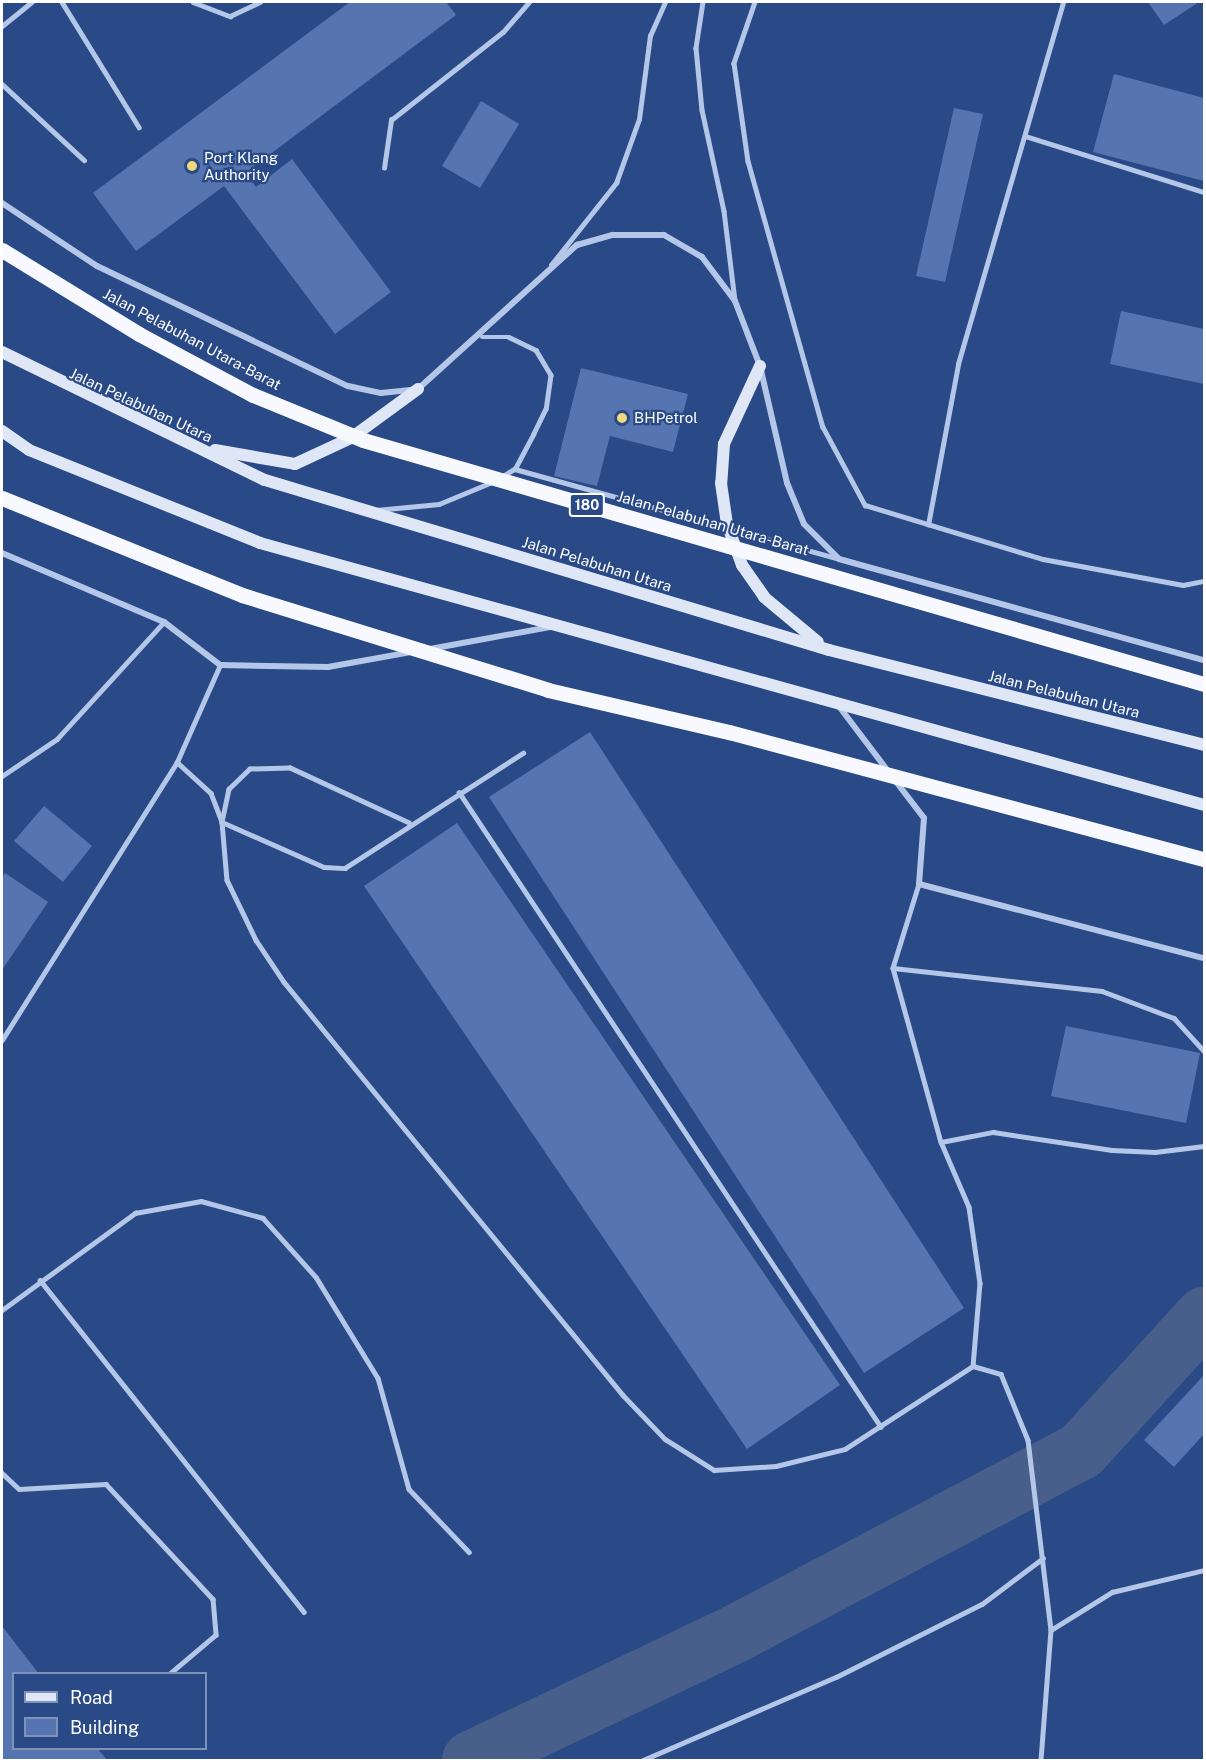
<!DOCTYPE html>
<html>
<head>
<meta charset="utf-8">
<style>
	body { margin:0 }
	#map { position:relative; width:1206px; height:1762px; overflow:hidden; background:#294987; font-family:"Public Sans",sans-serif }
	div>[style] { position:absolute }
	[style*='--x'] { left:calc(var(--x)*1px); top:calc(var(--y)*1px); width:calc(var(--w)*1px); rotate:calc(var(--a)*1deg) }
	.river>* { height:58px; margin:-29px; padding:0 29px; transform-origin:29px; border-radius:29px; background:#485e8b }
	.building>* { inset:0; background:#5675b0 }
	.lane>* { height:4.5px; margin:-2.25px; padding:0 2.25px; transform-origin:2.25px; border-radius:2.25px; background:#b5c7e8 }
	.street>* { height:6px; margin:-3px; padding:0 3px; transform-origin:3px; border-radius:3px; background:#b5c7e8 }
	.secondary>* { height:12px; margin:-6px; padding:0 6px; transform-origin:6px; border-radius:6px; background:#dfe7f7 }
	.primary-bridge>* { height:15px; margin:-7.5px; padding:0 7.5px; transform-origin:7.5px; border-radius:7.5px; background:#f7f9fe }
	.dots>* { width:16px; height:16px; translate:-50% -50%; box-sizing:border-box; border:3px solid #294987; border-radius:50% }
	span { translate:-50% -50%; white-space:nowrap; text-align:center; line-height:1.15; -webkit-text-stroke:4.5px #294987; paint-order:stroke }
	.shield-label span { padding:2px 4px; background:#294987; border:2px solid; border-radius:4px; -webkit-text-stroke-width:0 }
	.shield-label { font-size:14px; color:#fff; font-weight:700 }
	.poi-label { font-size:15px; color:#fff }
	.left { translate:0 -50%; text-align:left }
	.street-label { font-size:15px; color:#fff }
	.frame { position:absolute; inset:0; border:3px solid #fff; pointer-events:none }
	.legend { position:absolute; left:12px; top:1672px; width:195px; height:78px; box-sizing:border-box; background:#294987; border:2px solid #7f92b7; margin:0; padding:8px 10px; list-style:none; font-size:18px; color:#fff }
	.legend li { display:flex; align-items:center; gap:12px; height:30px }
	.legend b { width:30px; border:2px solid #7f92b7 }
</style>
</head>
<body>
<div id="map">
	<div class="river">
		<div style="--x:471;--y:1760;--w:295;--a:-25.5"></div>
		<div style="--x:737;--y:1633;--w:389;--a:-27.9"></div>
		<div style="--x:1081;--y:1451;--w:183;--a:-47.7"></div>
	</div>
	<div class="building">
		<div style="clip-path:polygon(350px 2px,446px 2px,456px 15px,245px 173px,256px 187px,292px 159px,391px 292px,335px 334px,224px 186px,136px 251px,93px 193px)"></div>
		<div style="clip-path:polygon(1148px 2px,1199px 2px,1164px 25px)"></div>
		<div style="clip-path:polygon(1114px 74px,1204px 98px,1204px 181px,1093px 152px)"></div>
		<div style="clip-path:polygon(481px 101px,519px 124px,480px 188px,442px 166px)"></div>
		<div style="clip-path:polygon(954px 108px,983px 114px,945px 282px,916px 276px)"></div>
		<div style="clip-path:polygon(1121px 311px,1204px 329px,1204px 384px,1110px 364px)"></div>
		<div style="clip-path:polygon(581px 368px,688px 394px,673px 452px,610px 436px,597px 486px,554px 476px)"></div>
		<div style="clip-path:polygon(590px 732px,964px 1308px,864px 1373px,489px 797px)"></div>
		<div style="clip-path:polygon(44px 806px,92px 846px,63px 882px,14px 841px)"></div>
		<div style="clip-path:polygon(457px 823px,840px 1385px,747px 1449px,364px 886px)"></div>
		<div style="clip-path:polygon(5px 873px,48px 902px,2px 970px,2px 878px)"></div>
		<div style="clip-path:polygon(1066px 1026px,1200px 1053px,1186px 1123px,1051px 1096px)"></div>
		<div style="clip-path:polygon(1204px 1375px,1204px 1434px,1174px 1467px,1144px 1440px)"></div>
		<div style="clip-path:polygon(2px 1626px,39px 1674px,14px 1674px,14px 1748px,97px 1748px,107px 1760px,2px 1760px)"></div>
	</div>
	<div class="lane">
		<div style="--x:62;--y:2;--w:147;--a:58.4"></div>
		<div style="--x:193;--y:2;--w:40;--a:21"></div>
		<div style="--x:230;--y:16;--w:33;--a:-25"></div>
		<div style="--x:703;--y:2;--w:47;--a:98.7"></div>
		<div style="--x:696;--y:48;--w:62;--a:84.5"></div>
		<div style="--x:702;--y:110;--w:103;--a:77.7"></div>
		<div style="--x:724;--y:211;--w:91;--a:83"></div>
		<div style="--x:755;--y:2;--w:65;--a:109"></div>
		<div style="--x:734;--y:63;--w:99;--a:81.9"></div>
		<div style="--x:748;--y:161;--w:276;--a:74.3"></div>
		<div style="--x:823;--y:427;--w:89;--a:61.7"></div>
		<div style="--x:865;--y:505;--w:186;--a:16.9"></div>
		<div style="--x:1043;--y:559;--w:142;--a:10.5"></div>
		<div style="--x:1183;--y:585;--w:21;--a:-11"></div>
		<div style="--x:2;--y:26;--w:38;--a:-39"></div>
		<div style="--x:2;--y:84;--w:112;--a:42.8"></div>
		<div style="--x:1025;--y:136;--w:188;--a:17.4"></div>
		<div style="--x:384;--y:168;--w:49;--a:-81.7"></div>
		<div style="--x:391;--y:120;--w:142;--a:-38.2"></div>
		<div style="--x:503;--y:32;--w:40;--a:-49"></div>
		<div style="--x:551;--y:265;--w:105;--a:-51.6"></div>
		<div style="--x:616;--y:183;--w:68;--a:-70.2"></div>
		<div style="--x:639;--y:119;--w:84;--a:-82.5"></div>
		<div style="--x:650;--y:36;--w:37;--a:-66"></div>
		<div style="--x:482;--y:337;--w:27;--a:0"></div>
		<div style="--x:509;--y:337;--w:30;--a:26"></div>
		<div style="--x:536;--y:350;--w:29;--a:59"></div>
		<div style="--x:551;--y:375;--w:34;--a:98"></div>
		<div style="--x:546;--y:409;--w:28;--a:116"></div>
		<div style="--x:534;--y:434;--w:40;--a:118"></div>
		<div style="--x:515;--y:469;--w:15;--a:148"></div>
		<div style="--x:515;--y:469;--w:336;--a:15.5"></div>
		<div style="--x:376;--y:510;--w:63;--a:-5.4"></div>
		<div style="--x:439;--y:504;--w:57;--a:-22.5"></div>
		<div style="--x:928;--y:525;--w:164;--a:-79.4"></div>
		<div style="--x:958;--y:364;--w:377;--a:-73.8"></div>
		<div style="--x:177;--y:762;--w:46;--a:42.4"></div>
		<div style="--x:211;--y:793;--w:31;--a:69"></div>
		<div style="--x:222;--y:822;--w:111;--a:23.8"></div>
		<div style="--x:324;--y:867;--w:21;--a:3"></div>
		<div style="--x:345;--y:868;--w:212;--a:-32.9"></div>
		<div style="--x:2;--y:776;--w:66;--a:-33.9"></div>
		<div style="--x:57;--y:739;--w:159;--a:-47.6"></div>
		<div style="--x:459;--y:792;--w:762;--a:56.39"></div>
		<div style="--x:409;--y:823;--w:131;--a:-155.2"></div>
		<div style="--x:290;--y:768;--w:40;--a:178.6"></div>
		<div style="--x:250;--y:769;--w:29;--a:136"></div>
		<div style="--x:229;--y:789;--w:34;--a:102"></div>
		<div style="--x:222;--y:822;--w:58;--a:85.1"></div>
		<div style="--x:227;--y:880;--w:67;--a:64.2"></div>
		<div style="--x:256;--y:940;--w:50;--a:56.3"></div>
		<div style="--x:284;--y:982;--w:534;--a:50.62"></div>
		<div style="--x:623;--y:1395;--w:61;--a:46.3"></div>
		<div style="--x:665;--y:1439;--w:58;--a:32.3"></div>
		<div style="--x:714;--y:1470;--w:62;--a:-3.7"></div>
		<div style="--x:776;--y:1466;--w:71;--a:-13.8"></div>
		<div style="--x:845;--y:1449;--w:153;--a:-33"></div>
		<div style="--x:973;--y:1366;--w:29;--a:16"></div>
		<div style="--x:1001;--y:1374;--w:71;--a:67.8"></div>
		<div style="--x:1028;--y:1440;--w:191;--a:83.1"></div>
		<div style="--x:1051;--y:1630;--w:130;--a:94.4"></div>
		<div style="--x:919;--y:884;--w:88;--a:107.2"></div>
		<div style="--x:893;--y:968;--w:180;--a:74.6"></div>
		<div style="--x:941;--y:1142;--w:71;--a:66.7"></div>
		<div style="--x:969;--y:1207;--w:77;--a:81.8"></div>
		<div style="--x:980;--y:1283;--w:83;--a:94.8"></div>
		<div style="--x:893;--y:968;--w:210;--a:6.3"></div>
		<div style="--x:1102;--y:991;--w:77;--a:20.6"></div>
		<div style="--x:1174;--y:1018;--w:45;--a:47.7"></div>
		<div style="--x:2;--y:1040;--w:328;--a:-57.8"></div>
		<div style="--x:177;--y:762;--w:106;--a:-66.1"></div>
		<div style="--x:941;--y:1142;--w:53;--a:-10.9"></div>
		<div style="--x:993;--y:1132;--w:120;--a:8.6"></div>
		<div style="--x:1112;--y:1150;--w:43;--a:2.7"></div>
		<div style="--x:1155;--y:1152;--w:49;--a:-7"></div>
		<div style="--x:40;--y:1280;--w:424;--a:51.5"></div>
		<div style="--x:2;--y:1310;--w:165;--a:-36.1"></div>
		<div style="--x:135;--y:1213;--w:67;--a:-10.3"></div>
		<div style="--x:201;--y:1201;--w:64;--a:15.3"></div>
		<div style="--x:263;--y:1218;--w:79;--a:48.1"></div>
		<div style="--x:316;--y:1277;--w:119;--a:58.5"></div>
		<div style="--x:378;--y:1378;--w:115;--a:74.4"></div>
		<div style="--x:409;--y:1489;--w:87;--a:46.4"></div>
		<div style="--x:2;--y:1473;--w:23;--a:43"></div>
		<div style="--x:19;--y:1489;--w:87;--a:-3.3"></div>
		<div style="--x:106;--y:1484;--w:157;--a:47.1"></div>
		<div style="--x:213;--y:1599;--w:36;--a:85"></div>
		<div style="--x:216;--y:1635;--w:60;--a:139.7"></div>
		<div style="--x:1051;--y:1630;--w:72;--a:-31.9"></div>
		<div style="--x:1112;--y:1592;--w:95;--a:-13.4"></div>
		<div style="--x:643;--y:1760;--w:210;--a:-23.3"></div>
		<div style="--x:836;--y:1677;--w:163;--a:-26.6"></div>
		<div style="--x:982;--y:1604;--w:76;--a:-37"></div>
	</div>
	<div class="street">
		<div style="--x:2;--y:203;--w:114;--a:33.6"></div>
		<div style="--x:97;--y:266;--w:278;--a:25.6"></div>
		<div style="--x:348;--y:386;--w:34;--a:12"></div>
		<div style="--x:381;--y:393;--w:37;--a:-6"></div>
		<div style="--x:418;--y:389;--w:215;--a:-42.2"></div>
		<div style="--x:577;--y:245;--w:37;--a:-16"></div>
		<div style="--x:613;--y:235;--w:51;--a:0"></div>
		<div style="--x:664;--y:235;--w:44;--a:30.1"></div>
		<div style="--x:702;--y:257;--w:55;--a:53.1"></div>
		<div style="--x:735;--y:301;--w:70;--a:69"></div>
		<div style="--x:760;--y:366;--w:120;--a:77"></div>
		<div style="--x:787;--y:483;--w:44;--a:67.5"></div>
		<div style="--x:804;--y:524;--w:49;--a:45"></div>
		<div style="--x:839;--y:559;--w:379;--a:15.5"></div>
		<div style="--x:2;--y:553;--w:176;--a:23.1"></div>
		<div style="--x:164;--y:622;--w:71;--a:37.5"></div>
		<div style="--x:220;--y:665;--w:108;--a:1.1"></div>
		<div style="--x:328;--y:667;--w:84;--a:-10.2"></div>
		<div style="--x:430;--y:649;--w:122;--a:-10.4"></div>
		<div style="--x:838;--y:705;--w:83;--a:52.9"></div>
		<div style="--x:894;--y:779;--w:49;--a:52.4"></div>
		<div style="--x:924;--y:818;--w:66;--a:94.3"></div>
		<div style="--x:919;--y:884;--w:294;--a:14.6"></div>
	</div>
	<div class="secondary">
		<div style="--x:2;--y:352;--w:292;--a:26"></div>
		<div style="--x:265;--y:480;--w:589;--a:16.77"></div>
		<div style="--x:829;--y:650;--w:387;--a:14.2"></div>
		<div style="--x:760;--y:366;--w:86;--a:114.8"></div>
		<div style="--x:724;--y:444;--w:39;--a:94"></div>
		<div style="--x:721;--y:483;--w:41;--a:81.7"></div>
		<div style="--x:727;--y:524;--w:44;--a:69.9"></div>
		<div style="--x:742;--y:565;--w:39;--a:55"></div>
		<div style="--x:764;--y:597;--w:70;--a:39.8"></div>
		<div style="--x:2;--y:431;--w:33;--a:35"></div>
		<div style="--x:29;--y:450;--w:249;--a:21.9"></div>
		<div style="--x:260;--y:543;--w:980;--a:15.51"></div>
		<div style="--x:215;--y:450;--w:81;--a:9.9"></div>
		<div style="--x:295;--y:464;--w:62;--a:-24.9"></div>
		<div style="--x:351;--y:438;--w:83;--a:-36.2"></div>
	</div>
	<div class="primary-bridge">
		<div style="--x:2;--y:250;--w:161;--a:31.5"></div>
		<div style="--x:139;--y:334;--w:129;--a:28.2"></div>
		<div style="--x:253;--y:395;--w:119;--a:22.2"></div>
		<div style="--x:363;--y:440;--w:876;--a:16.18"></div>
		<div style="--x:2;--y:498;--w:259;--a:22"></div>
		<div style="--x:242;--y:595;--w:320;--a:17.2"></div>
		<div style="--x:548;--y:690;--w:186;--a:13.1"></div>
		<div style="--x:729;--y:732;--w:492;--a:15"></div>
	</div>
	<div class="dots">
		<div style="left:192px;top:166px;background:#efd97c"></div>
		<div style="left:622px;top:418px;background:#efd97c"></div>
	</div>
	<div class="shield-label">
		<span style="left:587px;top:505px">180</span>
	</div>
	<div class="poi-label">
		<span class="left" style="left:204px;top:166px">Port Klang<br>Authority</span>
		<span class="left" style="left:634px;top:418px">BHPetrol</span>
	</div>
	<div class="street-label">
		<span style="left:192px;top:339px;rotate:28deg">Jalan Pelabuhan Utara-Barat</span>
		<span style="left:141px;top:405px;rotate:25deg">Jalan Pelabuhan Utara</span>
		<span style="left:713px;top:523px;rotate:16deg">Jalan Pelabuhan Utara-Barat</span>
		<span style="left:597px;top:564px;rotate:17deg">Jalan Pelabuhan Utara</span>
		<span style="left:1064px;top:694px;rotate:14deg">Jalan Pelabuhan Utara</span>
	</div>
	<div class="frame"></div>
	<ul class="legend">
	<li><b style="height:8px;background:#dfe7f7"></b>Road</li>
	<li><b style="height:16px;background:#5675b0"></b>Building</li>
	</ul>
</div>
</body>
</html>
